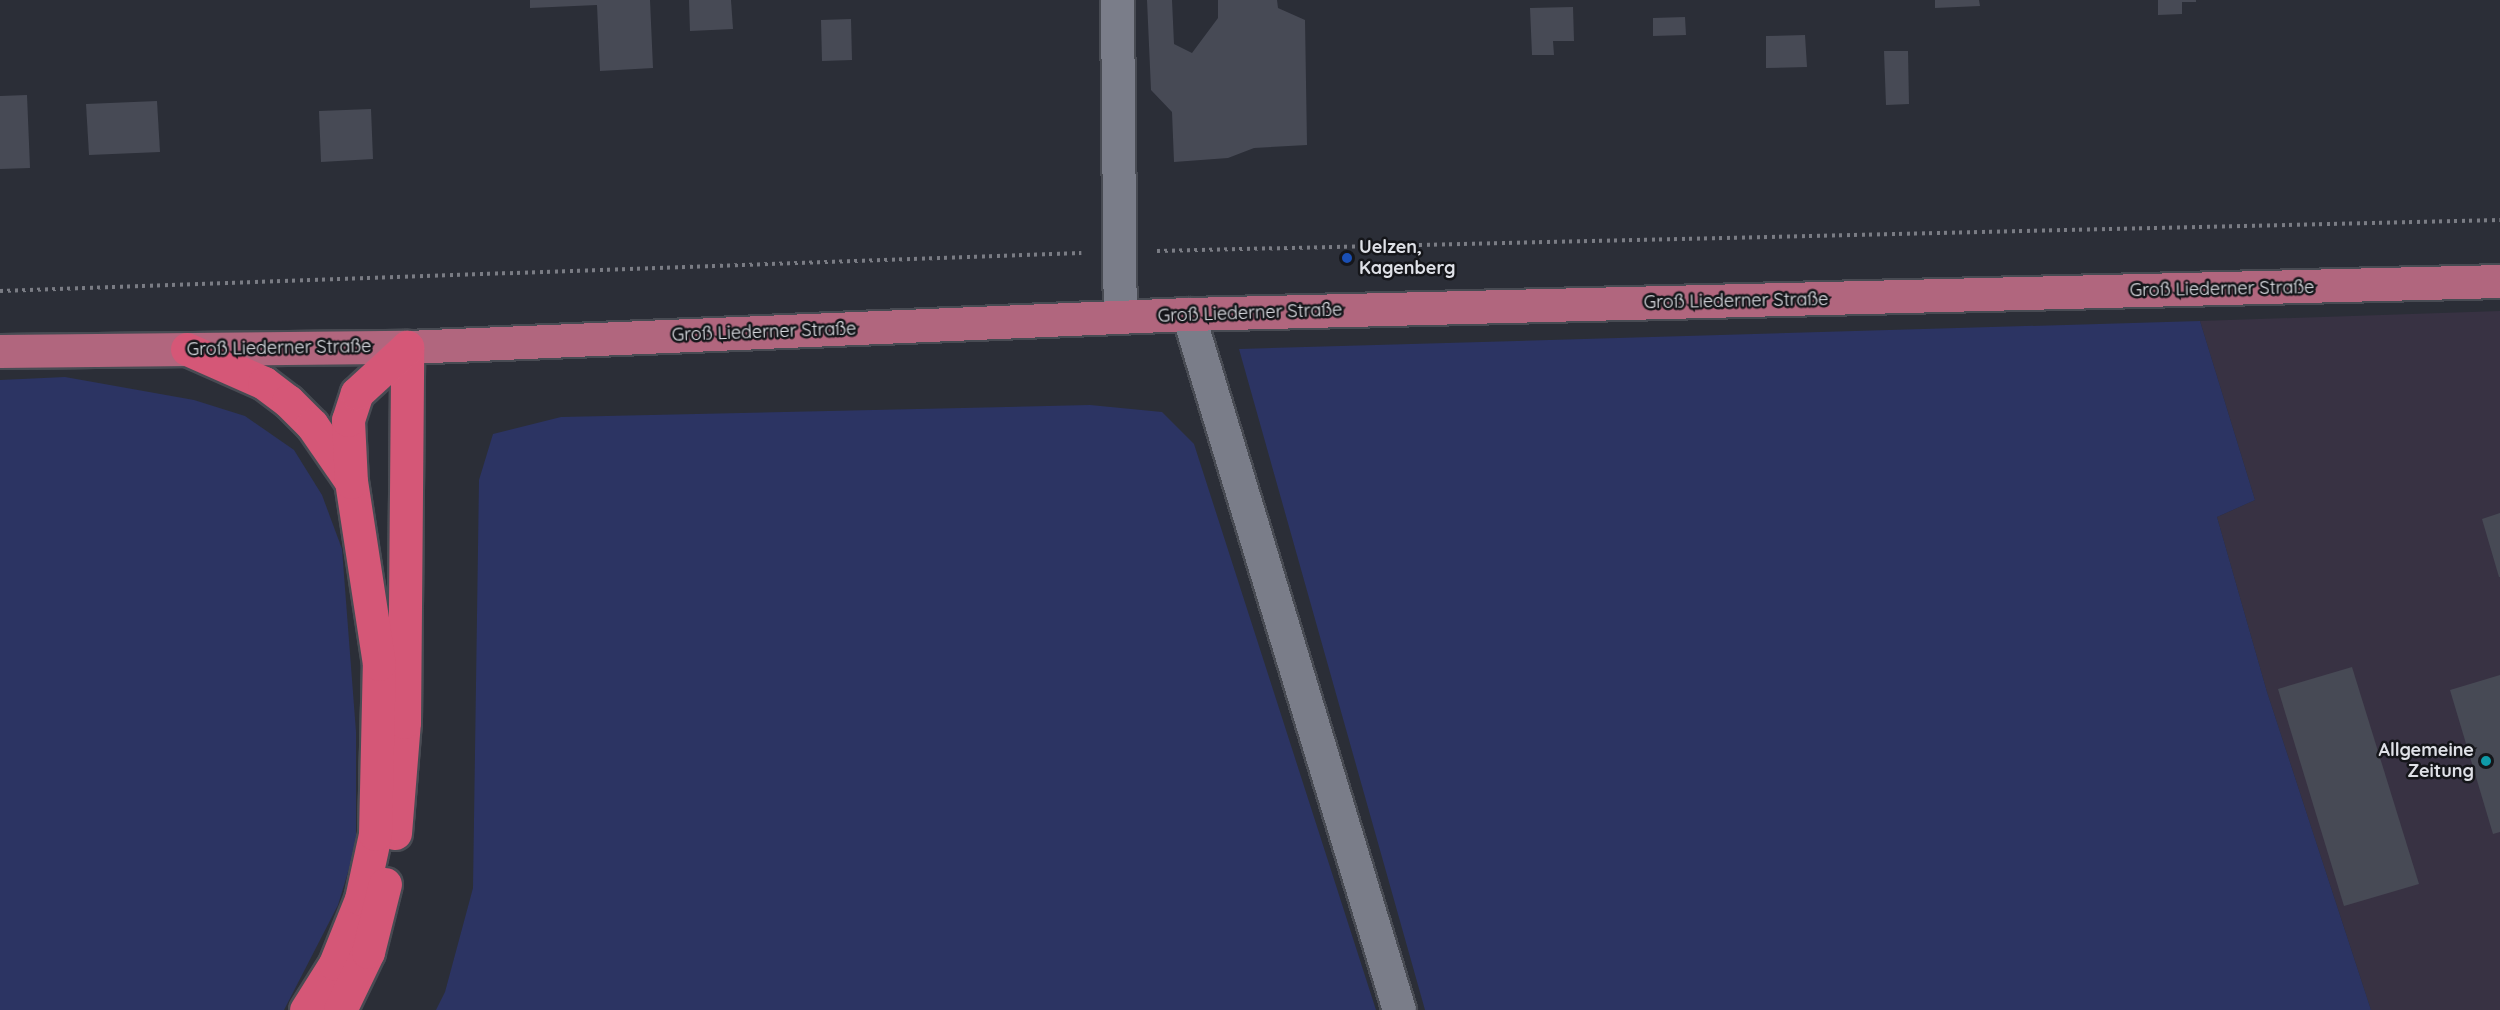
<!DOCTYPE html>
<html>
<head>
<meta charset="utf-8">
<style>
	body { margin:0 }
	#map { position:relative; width:2500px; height:1010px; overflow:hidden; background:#2b2e37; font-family:Quicksand,sans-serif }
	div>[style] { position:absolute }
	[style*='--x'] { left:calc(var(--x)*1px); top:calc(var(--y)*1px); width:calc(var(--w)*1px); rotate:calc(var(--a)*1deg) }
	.commercial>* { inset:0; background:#383243 }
	.green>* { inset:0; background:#2c3463 }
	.building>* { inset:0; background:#474a55 }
	.path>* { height:4px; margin-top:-2px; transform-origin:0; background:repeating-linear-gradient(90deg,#7a7c84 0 3px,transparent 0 7.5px) }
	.roads { filter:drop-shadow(2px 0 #484b53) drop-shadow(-2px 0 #484b53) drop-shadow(0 2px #484b53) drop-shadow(0 -2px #484b53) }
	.minor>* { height:33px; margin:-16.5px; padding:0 16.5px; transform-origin:16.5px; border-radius:16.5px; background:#7a7d89 }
	.major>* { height:33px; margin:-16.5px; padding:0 16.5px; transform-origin:16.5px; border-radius:16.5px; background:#b1667e }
	.highway>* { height:33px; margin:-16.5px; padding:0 16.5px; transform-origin:16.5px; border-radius:16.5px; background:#d55777 }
	.dots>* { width:16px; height:16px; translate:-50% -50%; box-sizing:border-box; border:3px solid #15161a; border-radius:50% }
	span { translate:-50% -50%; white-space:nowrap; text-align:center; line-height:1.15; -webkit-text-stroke:5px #15161a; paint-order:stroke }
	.poi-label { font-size:18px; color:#dfe1e7; font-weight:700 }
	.left { translate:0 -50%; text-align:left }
	.right { translate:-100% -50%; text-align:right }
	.street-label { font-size:18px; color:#dfe1e7 }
</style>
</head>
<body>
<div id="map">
	<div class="commercial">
		<div style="clip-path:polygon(2500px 311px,2500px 1010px,2371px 1010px,2267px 692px,2217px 517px,2255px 500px,2200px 321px)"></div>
	</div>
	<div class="green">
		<div style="clip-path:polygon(2200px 321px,2255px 500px,2217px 517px,2267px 692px,2371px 1010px,1425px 1010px,1239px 349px)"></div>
		<div style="clip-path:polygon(65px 377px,194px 400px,245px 416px,294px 450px,322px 495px,342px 549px,356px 732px,356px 846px,338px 905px,284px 1010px,0 1010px,0 380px)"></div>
		<div style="clip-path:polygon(1090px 405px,1162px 412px,1194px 444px,1376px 1010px,436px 1010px,445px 992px,473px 888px,479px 480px,493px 434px,561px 417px)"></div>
	</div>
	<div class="building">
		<div style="clip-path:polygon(530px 0,650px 0,653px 68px,600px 71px,597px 5px,530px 8px)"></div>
		<div style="clip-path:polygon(689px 0,731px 0,733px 29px,690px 31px)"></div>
		<div style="clip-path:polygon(1147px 0,1172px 0,1174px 44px,1192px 53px,1218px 18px,1218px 0,1277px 0,1278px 8px,1305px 20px,1307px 145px,1254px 148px,1228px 158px,1174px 162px,1172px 112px,1151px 90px)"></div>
		<div style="clip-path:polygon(1935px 0,1979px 0,1980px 6px,1935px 8px)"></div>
		<div style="clip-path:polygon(2158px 0,2196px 0,2196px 2px,2182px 2px,2182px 14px,2158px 15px)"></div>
		<div style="clip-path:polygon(1573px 7px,1574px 41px,1553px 41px,1554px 55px,1532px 55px,1530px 8px)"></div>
		<div style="clip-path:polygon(1685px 17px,1686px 35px,1653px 36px,1653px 18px)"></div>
		<div style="clip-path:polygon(851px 19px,852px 60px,822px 61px,821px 20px)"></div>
		<div style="clip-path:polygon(1805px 35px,1807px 67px,1766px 68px,1766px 36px)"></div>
		<div style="clip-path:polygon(1884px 51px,1908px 51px,1909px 104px,1886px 105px)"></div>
		<div style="clip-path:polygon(27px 95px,30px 168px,0 169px,0 96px)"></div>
		<div style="clip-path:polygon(157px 101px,160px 152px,89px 155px,86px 104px)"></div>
		<div style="clip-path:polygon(371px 109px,373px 159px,321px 162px,319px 111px)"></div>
		<div style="clip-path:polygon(2500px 513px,2500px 577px,2499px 577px,2482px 519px)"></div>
		<div style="clip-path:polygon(2352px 667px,2419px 884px,2344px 906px,2278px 689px)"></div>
		<div style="clip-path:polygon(2500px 675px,2500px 832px,2493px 834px,2450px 690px)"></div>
	</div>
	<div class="path">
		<div style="--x:1157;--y:251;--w:1343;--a:-1.32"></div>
		<div style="--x:0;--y:291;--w:1082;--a:-2.01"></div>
	</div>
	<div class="roads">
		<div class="minor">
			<div style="--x:1117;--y:0;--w:317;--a:89.5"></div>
			<div style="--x:1188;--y:314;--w:727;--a:73.13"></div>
		</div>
		<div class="major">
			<div style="--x:0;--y:351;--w:407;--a:-0.6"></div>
			<div style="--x:407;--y:347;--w:782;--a:-2.42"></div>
			<div style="--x:1188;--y:314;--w:1312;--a:-1.44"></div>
		</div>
		<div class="highway">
			<div style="--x:187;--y:349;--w:84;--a:23.8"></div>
			<div style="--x:264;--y:383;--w:30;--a:37"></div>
			<div style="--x:288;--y:401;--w:34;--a:45"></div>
			<div style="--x:312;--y:425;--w:67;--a:55.4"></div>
			<div style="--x:395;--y:833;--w:111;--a:-85.4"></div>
			<div style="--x:404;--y:722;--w:375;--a:-89.5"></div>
			<div style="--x:306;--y:1010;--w:54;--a:-57.8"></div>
			<div style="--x:335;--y:964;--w:70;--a:-68.2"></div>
			<div style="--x:361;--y:899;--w:66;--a:-77.8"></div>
			<div style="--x:375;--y:834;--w:170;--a:-88.7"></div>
			<div style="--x:379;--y:664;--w:184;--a:-98.7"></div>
			<div style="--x:351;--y:482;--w:62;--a:-92.8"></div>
			<div style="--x:348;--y:420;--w:28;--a:-72"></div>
			<div style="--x:357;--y:393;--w:68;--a:-42.6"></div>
			<div style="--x:340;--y:1010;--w:64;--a:-64.2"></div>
			<div style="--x:368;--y:952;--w:70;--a:-76"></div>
		</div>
	</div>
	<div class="dots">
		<div style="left:1347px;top:258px;background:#1a4fb4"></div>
		<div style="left:2486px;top:761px;background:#0f9aa8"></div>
	</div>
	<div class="poi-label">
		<span class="left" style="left:1359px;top:258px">Uelzen,<br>Kagenberg</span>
		<span class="right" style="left:2474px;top:761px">Allgemeine<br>Zeitung</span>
	</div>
	<div class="street-label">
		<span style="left:2222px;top:289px;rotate:-1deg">Groß Liederner Straße</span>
		<span style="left:1736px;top:301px;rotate:-1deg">Groß Liederner Straße</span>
		<span style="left:1250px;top:313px;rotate:-2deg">Groß Liederner Straße</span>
		<span style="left:764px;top:332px;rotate:-2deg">Groß Liederner Straße</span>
		<span style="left:279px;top:348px;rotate:-1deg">Groß Liederner Straße</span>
	</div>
</div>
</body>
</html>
